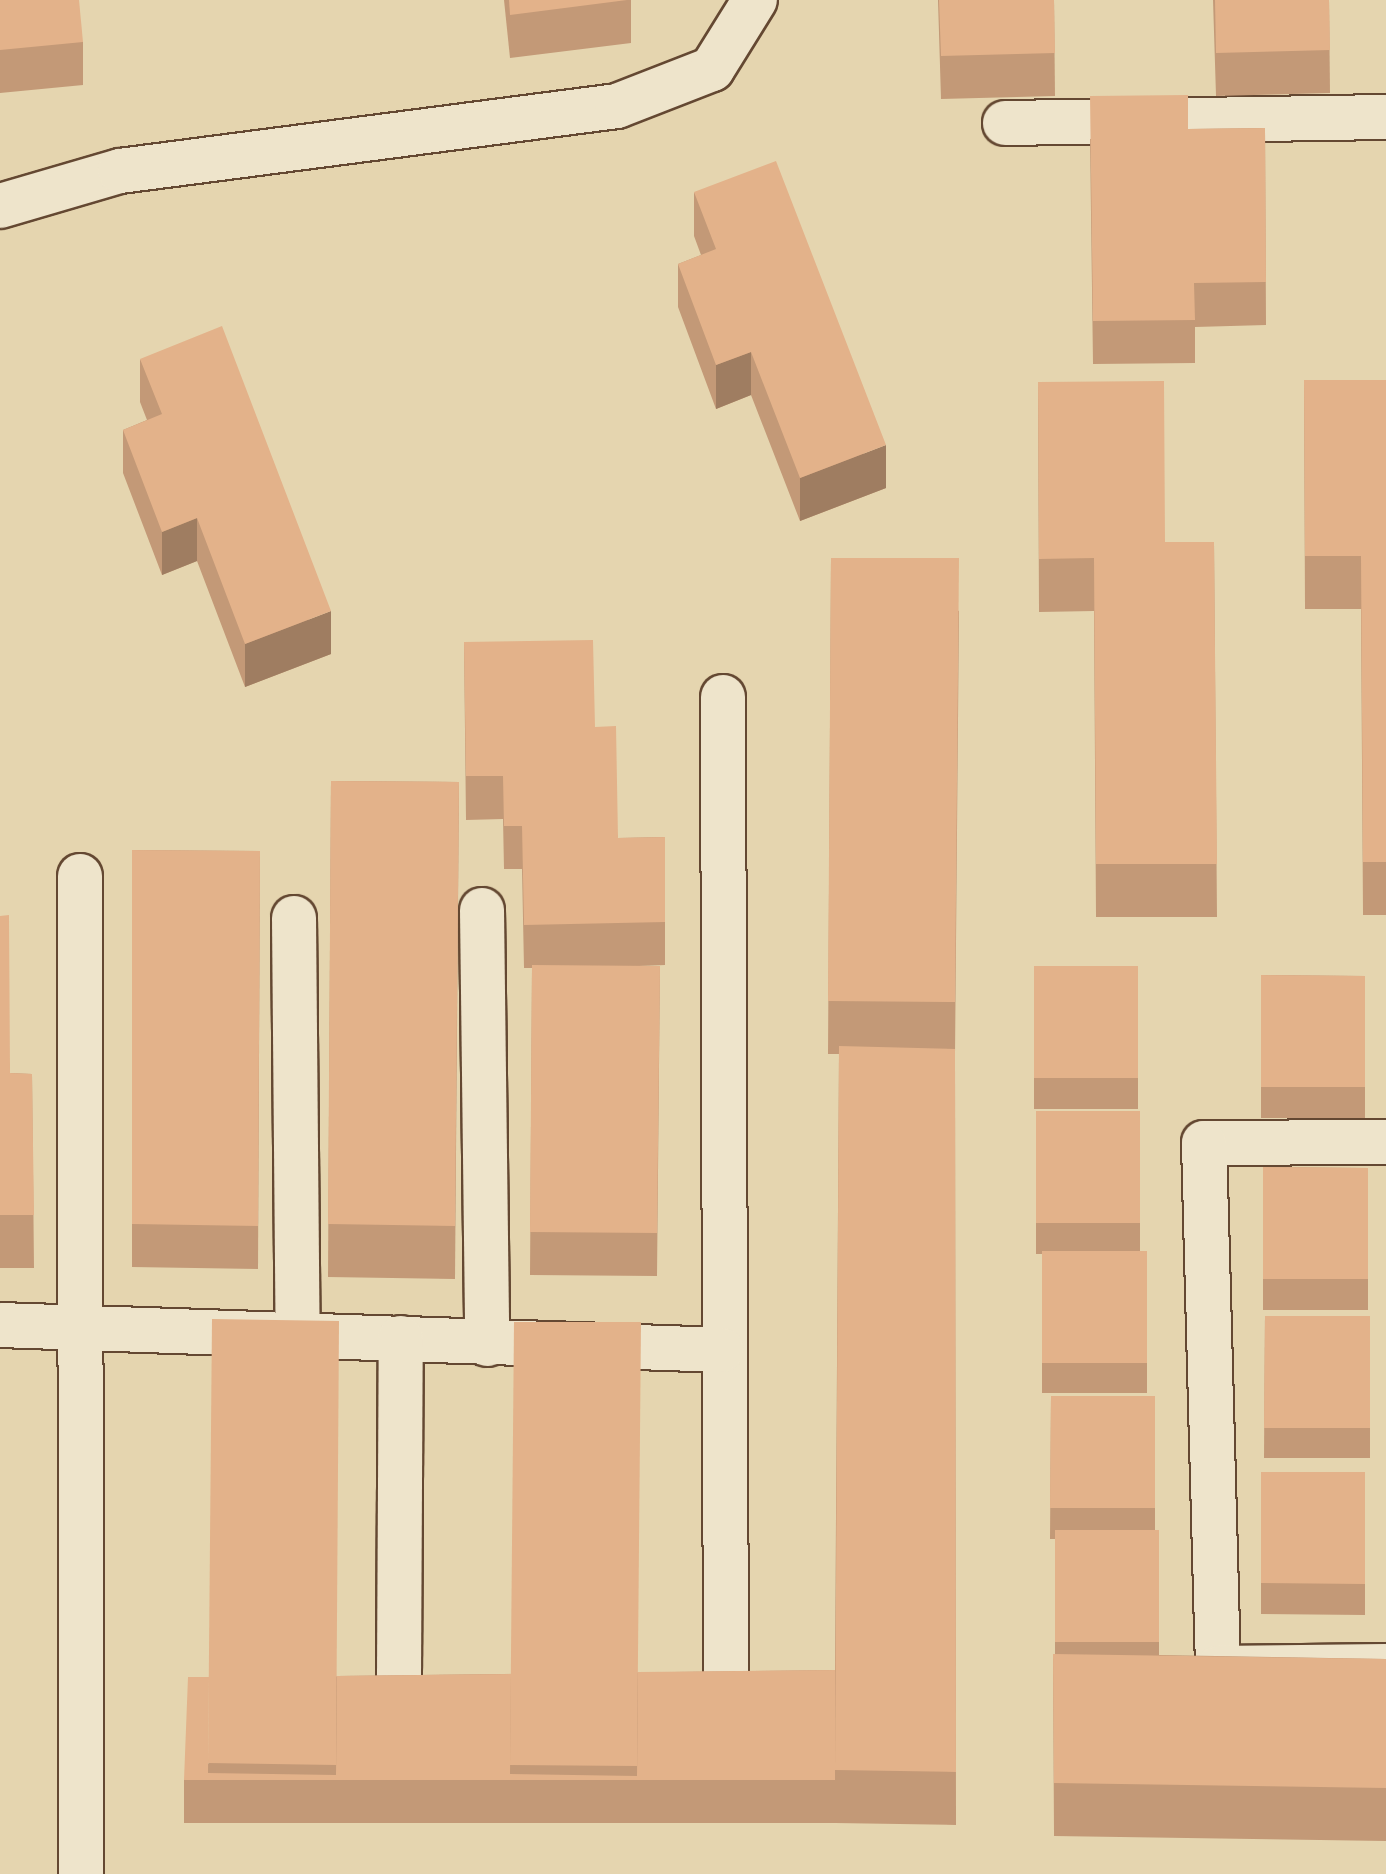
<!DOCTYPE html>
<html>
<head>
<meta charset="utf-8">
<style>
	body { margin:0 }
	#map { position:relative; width:1386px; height:1874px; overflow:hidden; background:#e5d5af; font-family:"Old Standard TT",serif }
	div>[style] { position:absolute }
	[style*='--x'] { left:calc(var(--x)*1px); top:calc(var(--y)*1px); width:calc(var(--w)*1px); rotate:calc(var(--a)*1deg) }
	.roads { filter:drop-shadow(2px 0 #644832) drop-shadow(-2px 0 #644832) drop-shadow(0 2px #644832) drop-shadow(0 -2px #644832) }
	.minor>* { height:44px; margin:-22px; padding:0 22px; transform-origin:22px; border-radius:22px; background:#eee4cb }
	.wall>* { inset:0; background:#c39977 }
	.shaded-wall>* { inset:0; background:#9f7d61 }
	.building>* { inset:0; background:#e3b28a }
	span { translate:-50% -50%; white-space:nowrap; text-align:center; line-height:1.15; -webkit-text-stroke:6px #eee4cb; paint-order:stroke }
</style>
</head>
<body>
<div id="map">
	<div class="roads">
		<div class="minor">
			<div style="--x:1005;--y:123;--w:381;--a:-0.9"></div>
			<div style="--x:0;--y:206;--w:125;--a:-16.3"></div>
			<div style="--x:120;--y:171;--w:501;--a:-7.45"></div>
			<div style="--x:617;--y:106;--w:102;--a:-21.3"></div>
			<div style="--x:712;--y:69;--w:81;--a:-58.1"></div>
			<div style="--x:723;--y:697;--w:991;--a:89.83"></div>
			<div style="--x:80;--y:876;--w:998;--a:89.94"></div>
			<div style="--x:482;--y:910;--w:434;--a:89.3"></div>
			<div style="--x:294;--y:918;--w:421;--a:89.5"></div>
			<div style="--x:1386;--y:1142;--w:182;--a:179.7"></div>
			<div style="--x:1204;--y:1143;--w:525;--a:88.47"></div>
			<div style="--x:1218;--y:1668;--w:168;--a:-0.7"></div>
			<div style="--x:0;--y:1325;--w:722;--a:1.98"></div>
			<div style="--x:399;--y:1675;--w:337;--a:-89.7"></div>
		</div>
	</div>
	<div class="wall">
		<div style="clip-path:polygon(0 0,83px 42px,83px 85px,0 93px)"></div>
		<div style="clip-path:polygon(504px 0,631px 0,631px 43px,510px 58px)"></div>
		<div style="clip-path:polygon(938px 0,1054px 0,1055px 96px,941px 99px)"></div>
		<div style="clip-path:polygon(1213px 0,1329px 0,1330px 93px,1216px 96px)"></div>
		<div style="clip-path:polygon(1265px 128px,1266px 325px,1195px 327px,1195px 363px,1093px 364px,1090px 139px,1188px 129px)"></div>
		<div style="clip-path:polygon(694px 192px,886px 488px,800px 521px,751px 395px,716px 409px,678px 307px,678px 264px,701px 255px,694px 236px)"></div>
		<div style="clip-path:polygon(140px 359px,331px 654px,245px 687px,197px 561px,162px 575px,123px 473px,123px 430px,147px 420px,140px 402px)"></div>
		<div style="clip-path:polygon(1304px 380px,1386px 380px,1386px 915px,1363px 915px,1361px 609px,1305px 609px)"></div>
		<div style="clip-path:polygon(1038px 382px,1165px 542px,1214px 542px,1217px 917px,1096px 917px,1094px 611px,1039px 612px)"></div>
		<div style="clip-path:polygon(831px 558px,959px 611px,955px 1055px,956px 1825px,835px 1823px,184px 1823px,184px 1780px,337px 1676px,835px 1670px,839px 1054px,828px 1054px)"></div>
		<div style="clip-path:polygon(464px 642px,595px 727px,618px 838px,665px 837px,665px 965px,639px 966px,660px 966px,657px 1276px,530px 1275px,532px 968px,524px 968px,522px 869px,504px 869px,503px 819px,466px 820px)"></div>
		<div style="clip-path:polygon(331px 781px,459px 782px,455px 1279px,328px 1277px)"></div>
		<div style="clip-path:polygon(132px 850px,260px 851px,258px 1269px,132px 1267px)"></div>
		<div style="clip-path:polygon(0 916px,10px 1073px,32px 1074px,34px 1268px,0 1268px)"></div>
		<div style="clip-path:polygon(1034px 966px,1138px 966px,1138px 1109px,1034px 1109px)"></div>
		<div style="clip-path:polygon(1261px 975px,1365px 976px,1365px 1118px,1261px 1118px)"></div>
		<div style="clip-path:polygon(1036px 1111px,1140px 1111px,1140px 1251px,1147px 1251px,1147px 1393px,1042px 1393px,1042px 1254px,1036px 1254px)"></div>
		<div style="clip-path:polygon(1263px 1167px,1368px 1168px,1368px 1310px,1263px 1310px)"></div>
		<div style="clip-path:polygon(1265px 1316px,1370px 1316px,1370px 1458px,1264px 1458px)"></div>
		<div style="clip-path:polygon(1051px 1396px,1155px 1396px,1155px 1530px,1159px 1530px,1159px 1655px,1386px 1659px,1386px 1841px,1054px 1836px,1053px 1654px,1055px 1654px,1055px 1539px,1050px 1539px)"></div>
		<div style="clip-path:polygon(1261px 1472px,1365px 1472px,1365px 1615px,1261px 1614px)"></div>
	</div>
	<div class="shaded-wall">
		<div style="clip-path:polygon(751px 352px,751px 395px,716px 409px,716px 365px)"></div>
		<div style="clip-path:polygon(886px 445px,886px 488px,800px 521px,800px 478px)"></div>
		<div style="clip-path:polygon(197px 518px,197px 561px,162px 575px,162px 532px)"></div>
		<div style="clip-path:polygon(331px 611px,331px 654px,245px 687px,245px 644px)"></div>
	</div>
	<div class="building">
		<div style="clip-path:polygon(0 0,79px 0,83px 42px,0 50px)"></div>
		<div style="clip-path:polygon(509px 0,627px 0,510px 15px)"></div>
		<div style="clip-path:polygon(939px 0,1054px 0,1055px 53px,941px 56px)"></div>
		<div style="clip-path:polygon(1215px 0,1329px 0,1330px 50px,1216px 53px)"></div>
		<div style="clip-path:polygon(1188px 95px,1188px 129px,1265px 128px,1266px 282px,1194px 283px,1195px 320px,1093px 321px,1090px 96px)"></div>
		<div style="clip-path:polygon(776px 161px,886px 445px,800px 478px,751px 352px,716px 365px,678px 264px,716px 249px,694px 192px)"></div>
		<div style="clip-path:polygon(222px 326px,331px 611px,245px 644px,197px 518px,162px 532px,123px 430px,162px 414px,140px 359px)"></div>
		<div style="clip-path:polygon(1304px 380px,1386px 380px,1386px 862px,1363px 862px,1361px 556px,1305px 556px)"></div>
		<div style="clip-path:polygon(1164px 381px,1165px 542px,1214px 542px,1217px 864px,1096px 864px,1094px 558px,1039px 559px,1038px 382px)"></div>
		<div style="clip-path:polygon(831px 558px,959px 558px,955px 1002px,828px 1001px)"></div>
		<div style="clip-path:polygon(593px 640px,595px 727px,616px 726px,618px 838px,665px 837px,665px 922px,524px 925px,522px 826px,504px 826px,503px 776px,466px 776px,464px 642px)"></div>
		<div style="clip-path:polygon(331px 781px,459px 782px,455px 1226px,328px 1224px)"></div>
		<div style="clip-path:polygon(132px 850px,260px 851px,258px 1226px,132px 1224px)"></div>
		<div style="clip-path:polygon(9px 915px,10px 1073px,32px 1074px,34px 1215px,0 1215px,0 916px)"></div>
		<div style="clip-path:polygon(532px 965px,660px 966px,657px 1233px,530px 1232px)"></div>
		<div style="clip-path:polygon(1034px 966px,1138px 966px,1138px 1078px,1034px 1078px)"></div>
		<div style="clip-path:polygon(1261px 975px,1365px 976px,1365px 1087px,1261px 1087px)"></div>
		<div style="clip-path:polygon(839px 1046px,955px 1049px,956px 1772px,835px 1770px)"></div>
		<div style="clip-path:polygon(1036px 1111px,1140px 1111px,1140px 1223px,1036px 1223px)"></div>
		<div style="clip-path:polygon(1263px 1167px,1368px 1168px,1368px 1279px,1263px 1279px)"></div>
		<div style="clip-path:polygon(1042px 1251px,1147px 1251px,1147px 1363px,1042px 1363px)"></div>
		<div style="clip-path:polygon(1265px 1316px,1370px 1316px,1370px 1428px,1264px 1428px)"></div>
		<div style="clip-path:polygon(212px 1319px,339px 1321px,336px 1765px,208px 1763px)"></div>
		<div style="clip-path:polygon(514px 1322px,641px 1322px,637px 1766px,510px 1765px)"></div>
		<div style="clip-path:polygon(1051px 1396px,1155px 1396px,1155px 1508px,1050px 1508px)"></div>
		<div style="clip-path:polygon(1261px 1472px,1365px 1472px,1365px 1584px,1261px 1583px)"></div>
		<div style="clip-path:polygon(1055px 1530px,1159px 1530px,1159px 1642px,1055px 1642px)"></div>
		<div style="clip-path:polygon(1053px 1654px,1386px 1659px,1386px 1788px,1054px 1783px)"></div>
		<div style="clip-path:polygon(835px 1670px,835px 1780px,184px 1780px,188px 1677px,209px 1677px,208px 1773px,336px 1775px,337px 1676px,511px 1674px,510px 1774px,637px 1776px,638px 1672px)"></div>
	</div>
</div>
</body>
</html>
